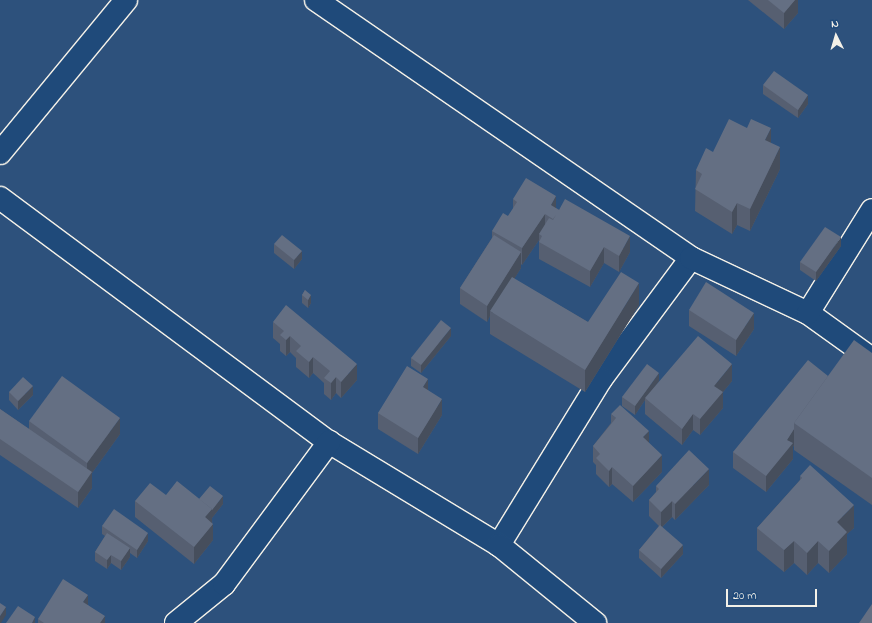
<!DOCTYPE html>
<html>
<head>
<meta charset="utf-8">
<style>
	body { margin:0 }
	#map { position:relative; width:872px; height:623px; overflow:hidden; background:#2d517c; font-family:"Indie Flower",sans-serif }
	div>[style] { position:absolute }
	[style*='--x'] { left:calc(var(--x)*1px); top:calc(var(--y)*1px); width:calc(var(--w)*1px); rotate:calc(var(--a)*1deg) }
	.roads { filter:drop-shadow(1px 0 #f4f1e8) drop-shadow(-1px 0 #f4f1e8) drop-shadow(0 1px #f4f1e8) drop-shadow(0 -1px #f4f1e8) }
	.street>* { height:22px; margin:-11px; padding:0 11px; transform-origin:11px; border-radius:11px; background:#1f4a7a }
	.wall>* { inset:0; background:#565f71 }
	.shaded-wall>* { inset:0; background:#464e5c }
	.building>* { inset:0; background:#646f83 }
	span { translate:-50% -50%; white-space:nowrap; text-align:center; line-height:1.15; -webkit-text-stroke:3px #1f4a7a; paint-order:stroke }
	.north { position:absolute; left:816px; top:16px; width:40px; height:40px; -webkit-text-stroke:3px #1f4a7a; paint-order:stroke; rotate:355deg; font-size:11px; font-weight:700; line-height:16px; text-align:center; color:#f4f1e8 }
	.north::after { content:''; display:block; margin:auto; width:14px; height:18px; background:#f4f1e8; clip-path:polygon(50% 0,100% 100%,50% 72%,0 100%) }
	.scale { position:absolute; left:726px; top:589px; width:91px; height:18px; box-sizing:border-box; border:2px solid #f4f1e8; border-top:0; padding-left:5px; font-size:12px; line-height:14px; white-space:nowrap; color:#f4f1e8; -webkit-text-stroke:3px #1f4a7a; paint-order:stroke }
</style>
</head>
<body>
<div id="map">
	<div class="roads">
		<div class="street">
			<div style="--x:316;--y:0;--w:455;--a:34.5"></div>
			<div style="--x:691;--y:258;--w:151;--a:126.6"></div>
			<div style="--x:601;--y:379;--w:195;--a:121.6"></div>
			<div style="--x:0;--y:153;--w:198;--a:-50.5"></div>
			<div style="--x:0;--y:198;--w:410;--a:36.6"></div>
			<div style="--x:329;--y:442;--w:199;--a:31.2"></div>
			<div style="--x:499;--y:545;--w:124;--a:39.1"></div>
			<div style="--x:691;--y:258;--w:129;--a:25.2"></div>
			<div style="--x:808;--y:313;--w:79;--a:35.7"></div>
			<div style="--x:808;--y:313;--w:121;--a:-58.1"></div>
			<div style="--x:176;--y:623;--w:62;--a:-39.1"></div>
			<div style="--x:224;--y:584;--w:177;--a:-53.5"></div>
		</div>
	</div>
	<div class="wall">
		<div style="clip-path:polygon(748px 0,798px 0,798px 13px,784px 29px)"></div>
		<div style="clip-path:polygon(763px 85px,808px 104px,798px 118px,763px 94px)"></div>
		<div style="clip-path:polygon(771px 143px,780px 169px,750px 231px,737px 225px,732px 234px,695px 211px,696px 170px)"></div>
		<div style="clip-path:polygon(513px 199px,556px 208px,630px 252px,619px 272px,604px 263px,590px 287px,539px 259px,539px 240px,522px 265px,521px 264px,521px 268px,514px 279px,588px 322px,639px 305px,585px 392px,490px 334px,490px 316px,487px 322px,460px 304px,460px 288px,492px 238px,492px 231px,508px 216px,513px 209px)"></div>
		<div style="clip-path:polygon(274px 244px,302px 259px,294px 269px,274px 253px)"></div>
		<div style="clip-path:polygon(841px 246px,816px 281px,800px 270px,800px 262px)"></div>
		<div style="clip-path:polygon(305px 290px,311px 303px,308px 308px,302px 303px,302px 295px)"></div>
		<div style="clip-path:polygon(689px 310px,754px 329px,736px 356px,689px 326px)"></div>
		<div style="clip-path:polygon(273px 322px,357px 380px,341px 398px,336px 393px,331px 400px,324px 394px,324px 383px,313px 373px,309px 378px,296px 367px,296px 358px,290px 352px,286px 356px,280px 351px,280px 344px,273px 338px)"></div>
		<div style="clip-path:polygon(451px 336px,421px 373px,411px 366px,411px 358px)"></div>
		<div style="clip-path:polygon(872px 353px,872px 505px,794px 450px,794px 445px,793px 447px,793px 459px,766px 492px,733px 468px,733px 452px,828px 376px)"></div>
		<div style="clip-path:polygon(659px 381px,654px 388px,732px 381px,723px 392px,723px 408px,700px 435px,693px 430px,682px 445px,645px 414px,645px 400px,635px 415px,622px 406px,622px 397px)"></div>
		<div style="clip-path:polygon(428px 390px,442px 415px,418px 454px,378px 429px,378px 413px)"></div>
		<div style="clip-path:polygon(9px 392px,33px 395px,18px 410px,9px 400px)"></div>
		<div style="clip-path:polygon(0 409px,29px 429px,29px 421px,120px 434px,92px 473px,92px 488px,78px 508px,0 455px)"></div>
		<div style="clip-path:polygon(611px 414px,649px 443px,662px 472px,633px 502px,612px 484px,609px 487px,596px 474px,596px 465px,593px 462px,593px 446px,611px 423px)"></div>
		<div style="clip-path:polygon(800px 476px,854px 528px,847px 534px,847px 554px,829px 573px,818px 563px,807px 575px,794px 563px,784px 572px,757px 550px,757px 528px,800px 480px)"></div>
		<div style="clip-path:polygon(709px 485px,675px 520px,672px 517px,662px 527px,683px 554px,661px 578px,639px 558px,639px 550px,659px 526px,649px 516px,649px 500px,656px 492px,656px 486px)"></div>
		<div style="clip-path:polygon(166px 495px,199px 499px,223px 504px,212px 518px,213px 540px,194px 564px,135px 517px,135px 501px)"></div>
		<div style="clip-path:polygon(102px 526px,148px 541px,137px 558px,130px 553px,130px 557px,121px 570px,111px 563px,107px 569px,95px 561px,95px 552px,105px 536px,102px 534px)"></div>
		<div style="clip-path:polygon(88px 605px,105px 623px,38px 623px,38px 619px)"></div>
	</div>
	<div class="shaded-wall">
		<div style="clip-path:polygon(795px 0,798px 0,798px 13px,784px 29px,784px 13px)"></div>
		<div style="clip-path:polygon(808px 95px,808px 104px,798px 118px,798px 110px)"></div>
		<div style="clip-path:polygon(771px 128px,771px 150px,765px 140px)"></div>
		<div style="clip-path:polygon(780px 147px,780px 169px,750px 231px,750px 209px)"></div>
		<div style="clip-path:polygon(556px 196px,556px 213px,551px 205px)"></div>
		<div style="clip-path:polygon(737px 203px,737px 225px,732px 234px,732px 212px)"></div>
		<div style="clip-path:polygon(545px 214px,545px 230px,539px 234px,539px 240px,522px 265px,522px 248px)"></div>
		<div style="clip-path:polygon(630px 236px,630px 252px,619px 272px,619px 256px)"></div>
		<div style="clip-path:polygon(841px 237px,841px 246px,816px 281px,816px 272px)"></div>
		<div style="clip-path:polygon(604px 247px,604px 263px,590px 287px,590px 271px)"></div>
		<div style="clip-path:polygon(302px 251px,302px 259px,294px 269px,294px 260px)"></div>
		<div style="clip-path:polygon(521px 252px,521px 268px,493px 313px,490px 311px,490px 316px,487px 322px,487px 306px)"></div>
		<div style="clip-path:polygon(639px 283px,639px 305px,585px 392px,585px 370px)"></div>
		<div style="clip-path:polygon(311px 295px,311px 303px,308px 308px,308px 300px)"></div>
		<div style="clip-path:polygon(754px 313px,754px 329px,736px 356px,736px 340px)"></div>
		<div style="clip-path:polygon(451px 328px,451px 336px,421px 373px,421px 365px)"></div>
		<div style="clip-path:polygon(290px 336px,290px 352px,286px 356px,286px 340px)"></div>
		<div style="clip-path:polygon(313px 357px,313px 373px,309px 378px,309px 362px)"></div>
		<div style="clip-path:polygon(357px 364px,357px 380px,341px 398px,341px 382px)"></div>
		<div style="clip-path:polygon(732px 364px,732px 381px,723px 392px,723px 408px,700px 435px,700px 419px,714px 386px)"></div>
		<div style="clip-path:polygon(659px 373px,659px 381px,646px 399px,645px 398px,645px 400px,635px 415px,635px 406px)"></div>
		<div style="clip-path:polygon(336px 377px,336px 393px,331px 400px,331px 383px)"></div>
		<div style="clip-path:polygon(428px 379px,428px 395px,423px 387px)"></div>
		<div style="clip-path:polygon(33px 386px,33px 395px,18px 410px,18px 401px)"></div>
		<div style="clip-path:polygon(442px 399px,442px 415px,418px 454px,418px 438px)"></div>
		<div style="clip-path:polygon(693px 414px,693px 430px,682px 445px,682px 429px)"></div>
		<div style="clip-path:polygon(120px 418px,120px 434px,92px 473px,92px 488px,78px 508px,78px 492px,87px 479px,87px 463px)"></div>
		<div style="clip-path:polygon(794px 429px,794px 445px,793px 447px,793px 459px,766px 492px,766px 476px,787px 440px)"></div>
		<div style="clip-path:polygon(649px 431px,649px 447px,643px 437px)"></div>
		<div style="clip-path:polygon(662px 455px,662px 472px,633px 502px,633px 486px)"></div>
		<div style="clip-path:polygon(612px 467px,612px 484px,609px 487px,609px 471px)"></div>
		<div style="clip-path:polygon(709px 469px,709px 485px,675px 520px,675px 504px)"></div>
		<div style="clip-path:polygon(223px 496px,223px 504px,212px 518px,212px 510px)"></div>
		<div style="clip-path:polygon(672px 501px,672px 517px,661px 528px,661px 512px)"></div>
		<div style="clip-path:polygon(854px 505px,854px 528px,847px 534px,847px 554px,829px 573px,829px 551px,837px 522px)"></div>
		<div style="clip-path:polygon(212px 509px,212px 525px,205px 517px)"></div>
		<div style="clip-path:polygon(213px 524px,213px 540px,194px 564px,194px 547px)"></div>
		<div style="clip-path:polygon(148px 533px,148px 541px,137px 558px,137px 550px)"></div>
		<div style="clip-path:polygon(794px 541px,794px 563px,784px 572px,784px 550px)"></div>
		<div style="clip-path:polygon(818px 541px,818px 563px,807px 575px,807px 553px)"></div>
		<div style="clip-path:polygon(683px 545px,683px 554px,661px 578px,661px 569px)"></div>
		<div style="clip-path:polygon(130px 548px,130px 557px,121px 570px,121px 561px)"></div>
		<div style="clip-path:polygon(111px 555px,111px 563px,107px 569px,107px 560px)"></div>
		<div style="clip-path:polygon(88px 595px,88px 611px,83px 602px)"></div>
		<div style="clip-path:polygon(6px 607px,6px 615px,1px 623px,0 623px,0 616px)"></div>
		<div style="clip-path:polygon(105px 616px,105px 623px,100px 623px)"></div>
		<div style="clip-path:polygon(35px 617px,35px 623px,32px 623px)"></div>
	</div>
	<div class="building">
		<div style="clip-path:polygon(768px 0,795px 0,784px 13px)"></div>
		<div style="clip-path:polygon(774px 71px,808px 95px,798px 110px,763px 85px)"></div>
		<div style="clip-path:polygon(729px 119px,747px 128px,751px 119px,771px 128px,765px 140px,780px 147px,750px 209px,737px 203px,732px 212px,695px 189px,702px 174px,696px 170px,706px 148px,713px 152px)"></div>
		<div style="clip-path:polygon(526px 178px,556px 196px,551px 205px,559px 210px,565px 199px,630px 236px,619px 256px,604px 247px,590px 271px,539px 242px,542px 236px,539px 234px,549px 218px,553px 220px,556px 215px,553px 219px,545px 214px,522px 248px,492px 231px,503px 213px,508px 216px,517px 202px,513px 199px)"></div>
		<div style="clip-path:polygon(825px 227px,841px 237px,816px 272px,800px 262px)"></div>
		<div style="clip-path:polygon(282px 235px,302px 251px,294px 260px,274px 244px)"></div>
		<div style="clip-path:polygon(494px 235px,521px 252px,487px 306px,460px 288px)"></div>
		<div style="clip-path:polygon(621px 272px,639px 283px,585px 370px,490px 311px,512px 277px,588px 322px)"></div>
		<div style="clip-path:polygon(706px 282px,754px 313px,736px 340px,689px 310px)"></div>
		<div style="clip-path:polygon(305px 290px,311px 295px,308px 300px,302px 295px)"></div>
		<div style="clip-path:polygon(286px 305px,357px 364px,341px 382px,336px 377px,331px 383px,324px 378px,330px 371px,313px 357px,309px 362px,296px 351px,301px 346px,290px 336px,286px 340px,280px 335px,284px 331px,273px 322px)"></div>
		<div style="clip-path:polygon(441px 320px,451px 328px,421px 365px,411px 358px)"></div>
		<div style="clip-path:polygon(698px 336px,732px 364px,714px 386px,723px 392px,700px 419px,693px 414px,682px 429px,645px 398px)"></div>
		<div style="clip-path:polygon(854px 340px,872px 353px,872px 478px,794px 423px)"></div>
		<div style="clip-path:polygon(808px 360px,828px 376px,794px 423px,794px 429px,787px 440px,793px 443px,766px 476px,733px 452px)"></div>
		<div style="clip-path:polygon(647px 364px,659px 373px,635px 406px,622px 397px)"></div>
		<div style="clip-path:polygon(407px 366px,428px 379px,423px 387px,442px 399px,418px 438px,378px 413px)"></div>
		<div style="clip-path:polygon(62px 376px,120px 418px,87px 463px,29px 421px)"></div>
		<div style="clip-path:polygon(23px 377px,33px 386px,18px 401px,9px 392px)"></div>
		<div style="clip-path:polygon(620px 405px,649px 431px,643px 437px,662px 455px,633px 486px,612px 467px,609px 471px,596px 458px,600px 454px,593px 446px,616px 418px,611px 414px)"></div>
		<div style="clip-path:polygon(0 409px,92px 472px,78px 492px,0 439px)"></div>
		<div style="clip-path:polygon(689px 450px,709px 469px,675px 504px,672px 501px,661px 512px,649px 500px,659px 489px,656px 486px)"></div>
		<div style="clip-path:polygon(810px 465px,854px 505px,837px 522px,847px 532px,829px 551px,818px 541px,807px 553px,794px 541px,784px 550px,757px 528px,802px 478px,800px 476px)"></div>
		<div style="clip-path:polygon(177px 481px,212px 509px,205px 517px,213px 524px,194px 547px,135px 501px,150px 483px,166px 495px)"></div>
		<div style="clip-path:polygon(210px 486px,223px 496px,212px 510px,212px 509px,199px 499px)"></div>
		<div style="clip-path:polygon(114px 509px,148px 533px,137px 550px,102px 526px)"></div>
		<div style="clip-path:polygon(660px 525px,683px 545px,661px 569px,639px 550px)"></div>
		<div style="clip-path:polygon(107px 533px,130px 548px,121px 561px,111px 555px,107px 560px,95px 552px)"></div>
		<div style="clip-path:polygon(63px 579px,88px 595px,83px 602px,105px 616px,100px 623px,44px 623px,38px 619px)"></div>
		<div style="clip-path:polygon(0 603px,6px 607px,0 616px)"></div>
		<div style="clip-path:polygon(872px 604px,872px 623px,859px 623px)"></div>
		<div style="clip-path:polygon(18px 606px,35px 617px,32px 623px,6px 623px)"></div>
	</div>
	<div class="north">N</div>
	<div class="scale">20 m</div>
</div>
</body>
</html>
